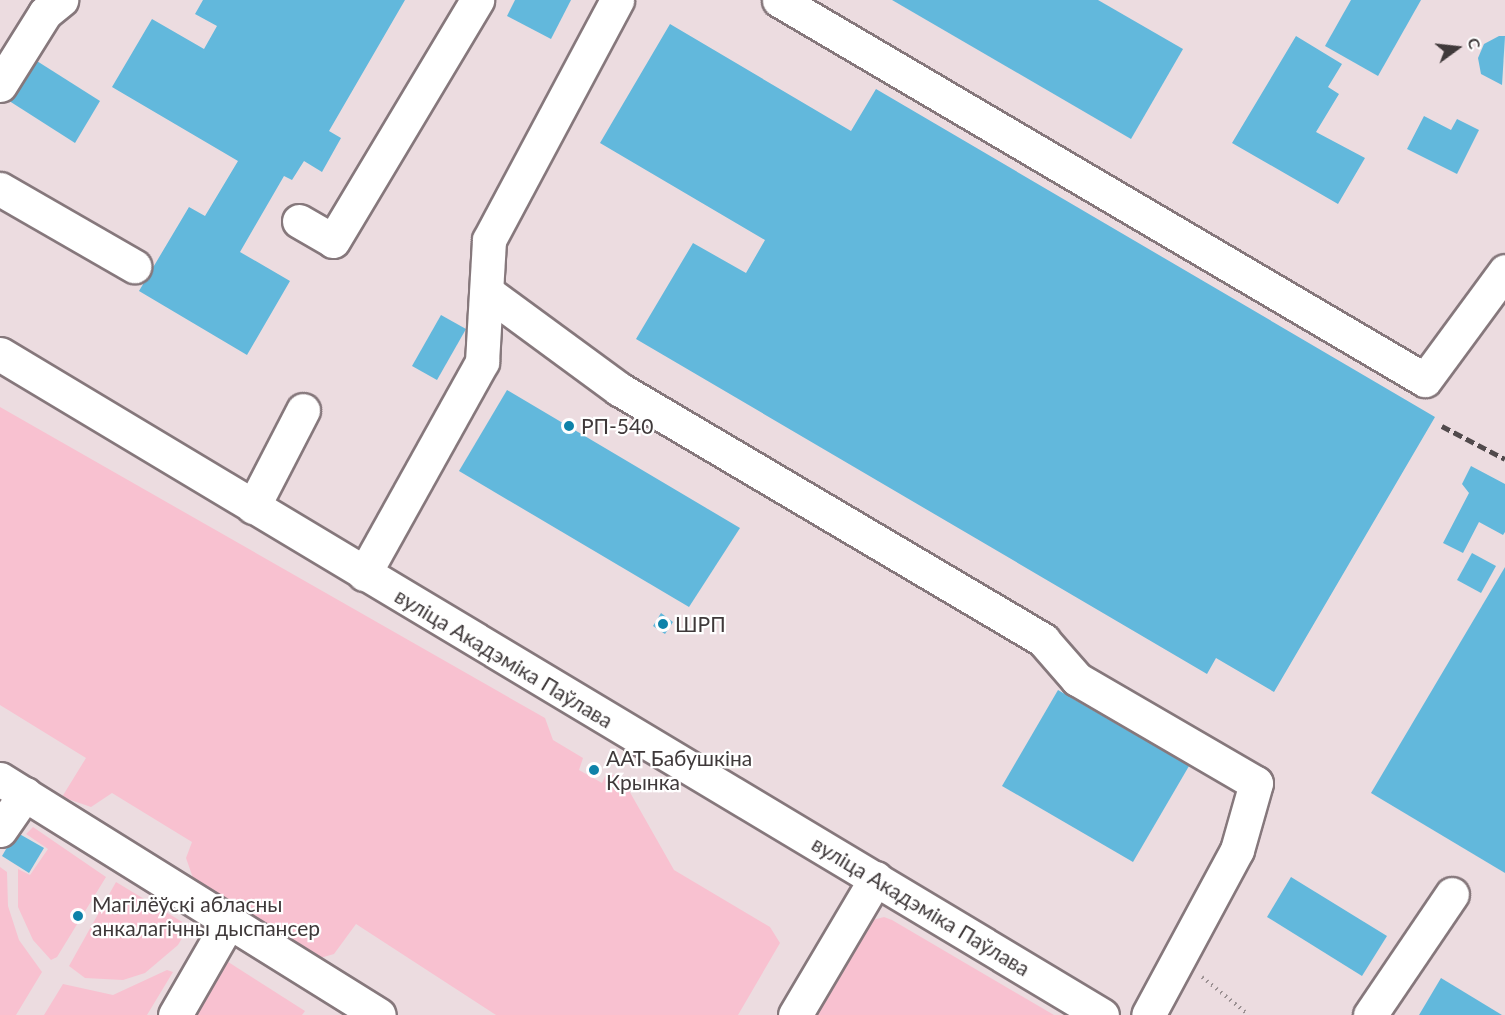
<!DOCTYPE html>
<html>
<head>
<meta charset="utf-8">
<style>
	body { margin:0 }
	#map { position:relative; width:1505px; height:1015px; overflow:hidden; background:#ecdce0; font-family:Lato,sans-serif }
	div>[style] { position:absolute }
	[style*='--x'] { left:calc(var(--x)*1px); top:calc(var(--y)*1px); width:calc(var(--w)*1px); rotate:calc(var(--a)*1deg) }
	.green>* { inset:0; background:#f8c1d0 }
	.building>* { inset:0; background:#62b8dc }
	.path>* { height:4px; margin-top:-2px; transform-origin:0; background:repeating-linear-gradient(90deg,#9a8f91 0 1.5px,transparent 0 6px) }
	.roads { filter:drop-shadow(2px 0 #86787c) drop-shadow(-2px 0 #86787c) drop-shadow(0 2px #86787c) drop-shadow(0 -2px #86787c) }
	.minor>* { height:33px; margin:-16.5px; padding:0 16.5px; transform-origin:16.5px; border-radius:16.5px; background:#fff }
	.major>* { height:33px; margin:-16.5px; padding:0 16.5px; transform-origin:16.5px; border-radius:16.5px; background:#fff }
	.rail>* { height:4.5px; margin-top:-2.25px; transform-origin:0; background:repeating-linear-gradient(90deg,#514a4c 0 9px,transparent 0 13.5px) }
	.dots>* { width:16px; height:16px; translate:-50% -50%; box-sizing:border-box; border:3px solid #fff; border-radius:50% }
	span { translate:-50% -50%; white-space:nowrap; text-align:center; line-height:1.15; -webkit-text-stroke:4.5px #fff; paint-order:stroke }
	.poi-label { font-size:21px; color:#3f393a }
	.left { translate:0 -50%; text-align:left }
	.street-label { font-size:21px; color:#3f393a }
	.north { position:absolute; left:1427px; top:18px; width:60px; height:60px; -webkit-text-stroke:4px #fff; paint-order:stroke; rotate:75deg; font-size:16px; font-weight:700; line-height:24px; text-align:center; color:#3f393a }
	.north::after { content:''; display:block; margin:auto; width:21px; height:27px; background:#3f393a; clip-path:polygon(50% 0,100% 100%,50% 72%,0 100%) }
</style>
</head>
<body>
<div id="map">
	<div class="green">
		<div style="clip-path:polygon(0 407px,545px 718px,553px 740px,583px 758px,579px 770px,602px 783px,607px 772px,623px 780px,674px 870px,770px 927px,780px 943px,738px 1015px,496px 1015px,356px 924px,334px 954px,320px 958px,193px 878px,186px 858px,192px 842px,112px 793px,91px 807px,62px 797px,86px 758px,0 705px)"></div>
		<div style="clip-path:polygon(33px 827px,106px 877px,57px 957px,51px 960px,33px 940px,18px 907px,18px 869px,30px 875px,48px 849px,26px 834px)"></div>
		<div style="clip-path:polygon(0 867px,7px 872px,8px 906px,19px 940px,42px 972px,16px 1015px,0 1015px)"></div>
		<div style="clip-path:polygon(116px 882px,189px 926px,178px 945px,145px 973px,123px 980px,85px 978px,69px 966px)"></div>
		<div style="clip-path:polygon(884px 917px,892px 920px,1054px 1015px,812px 1015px,869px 921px)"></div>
		<div style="clip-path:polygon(222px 958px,305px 1011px,302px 1015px,188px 1015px)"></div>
		<div style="clip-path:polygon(167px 970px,173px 972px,147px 1015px,44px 1015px,63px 984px,113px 995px)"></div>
	</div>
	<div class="building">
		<div style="clip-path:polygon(203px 0,405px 0,329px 131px,341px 138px,322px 172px,304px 161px,292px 180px,284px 176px,240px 252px,290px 281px,247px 355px,139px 291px,189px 207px,205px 216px,238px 161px,112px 87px,152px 19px,204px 49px,217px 26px,195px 14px)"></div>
		<div style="clip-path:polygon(515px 0,571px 0,551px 39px,507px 16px)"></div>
		<div style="clip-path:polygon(892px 0,1098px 0,1183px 49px,1131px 139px)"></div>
		<div style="clip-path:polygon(1351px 0,1421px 0,1378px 76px,1325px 46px)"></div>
		<div style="clip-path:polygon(670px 24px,851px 131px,876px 89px,1435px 417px,1274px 692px,1216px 658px,1207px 674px,636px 339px,693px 243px,746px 273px,765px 240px,600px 143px)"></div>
		<div style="clip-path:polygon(1296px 36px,1342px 64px,1328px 87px,1339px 94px,1316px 132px,1365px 158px,1338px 204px,1232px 143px)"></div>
		<div style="clip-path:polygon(1499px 36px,1505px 36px,1502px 85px,1481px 74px,1478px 58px,1484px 44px)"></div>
		<div style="clip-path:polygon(29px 56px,100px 101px,75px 143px,3px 97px)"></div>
		<div style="clip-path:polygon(1424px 116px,1451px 130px,1457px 119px,1479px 130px,1457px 174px,1407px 149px)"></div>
		<div style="clip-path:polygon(441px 315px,466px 329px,437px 380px,412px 366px)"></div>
		<div style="clip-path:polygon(507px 390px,740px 528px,689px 607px,459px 471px)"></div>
		<div style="clip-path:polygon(1471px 466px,1505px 484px,1505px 532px,1503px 535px,1479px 522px,1463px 553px,1443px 543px,1469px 493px,1462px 484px)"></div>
		<div style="clip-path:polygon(1472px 553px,1496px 566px,1481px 593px,1457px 580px)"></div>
		<div style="clip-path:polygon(1505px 567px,1505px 873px,1371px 793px)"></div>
		<div style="clip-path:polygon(661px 613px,673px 622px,665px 634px,653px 626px)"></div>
		<div style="clip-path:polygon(1058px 690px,1189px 766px,1133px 862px,1002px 786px)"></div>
		<div style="clip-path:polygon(16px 832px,44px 848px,29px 873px,2px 856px)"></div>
		<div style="clip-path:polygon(1291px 877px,1387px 936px,1362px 976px,1267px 917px)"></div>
		<div style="clip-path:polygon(1441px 978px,1502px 1015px,1419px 1015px)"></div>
	</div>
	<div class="path">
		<div style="--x:1202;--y:977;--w:60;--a:39"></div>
	</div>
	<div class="roads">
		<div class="minor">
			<div style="--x:779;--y:0;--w:749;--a:30.47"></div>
			<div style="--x:1425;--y:380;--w:135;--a:-53.7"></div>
			<div style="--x:0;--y:85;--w:85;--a:-58"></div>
			<div style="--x:45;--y:13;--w:21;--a:-39"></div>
			<div style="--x:0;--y:189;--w:155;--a:29.9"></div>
			<div style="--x:299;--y:221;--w:39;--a:30"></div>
			<div style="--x:333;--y:241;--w:281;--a:-59.1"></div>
			<div style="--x:487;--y:292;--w:164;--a:36.3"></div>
			<div style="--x:619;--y:389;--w:493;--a:30.6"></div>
			<div style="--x:1043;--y:640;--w:52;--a:48.9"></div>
			<div style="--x:1077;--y:679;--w:207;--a:30.2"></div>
			<div style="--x:1256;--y:783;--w:70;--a:105.8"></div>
			<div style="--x:1237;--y:850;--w:187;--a:118.3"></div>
			<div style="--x:253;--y:507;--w:109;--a:-62.7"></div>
			<div style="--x:364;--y:574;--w:243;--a:-60.9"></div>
			<div style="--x:482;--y:362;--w:122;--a:-86.7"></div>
			<div style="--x:489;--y:240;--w:272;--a:-61.9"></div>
			<div style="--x:0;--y:779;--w:446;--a:31.9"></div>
			<div style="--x:0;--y:830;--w:44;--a:-55.2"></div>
			<div style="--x:175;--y:1015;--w:106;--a:-60.1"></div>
			<div style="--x:795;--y:1015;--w:159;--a:-59.4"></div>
			<div style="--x:1370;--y:1015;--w:146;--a:-55.9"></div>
		</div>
		<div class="major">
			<div style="--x:0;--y:354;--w:1285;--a:30.96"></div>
		</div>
	</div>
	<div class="rail">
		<div style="--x:1442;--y:426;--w:71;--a:27.6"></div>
	</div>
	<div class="dots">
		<div style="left:569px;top:426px;background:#0e82a9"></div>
		<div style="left:663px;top:624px;background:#0e82a9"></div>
		<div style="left:594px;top:770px;background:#0e82a9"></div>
		<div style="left:78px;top:916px;background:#0e82a9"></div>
	</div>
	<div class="poi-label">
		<span class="left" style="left:581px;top:426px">РП-540</span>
		<span class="left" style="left:675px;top:624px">ШРП</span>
		<span class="left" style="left:606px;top:770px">ААТ Бабушкіна<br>Крынка</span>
		<span class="left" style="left:92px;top:916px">Магілёўскі абласны<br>анкалагічны дыспансер</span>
	</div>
	<div class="street-label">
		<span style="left:504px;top:658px;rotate:31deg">вуліца Акадэміка Паўлава</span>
		<span style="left:921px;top:906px;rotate:31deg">вуліца Акадэміка Паўлава</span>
	</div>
	<div class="north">С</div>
</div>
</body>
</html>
